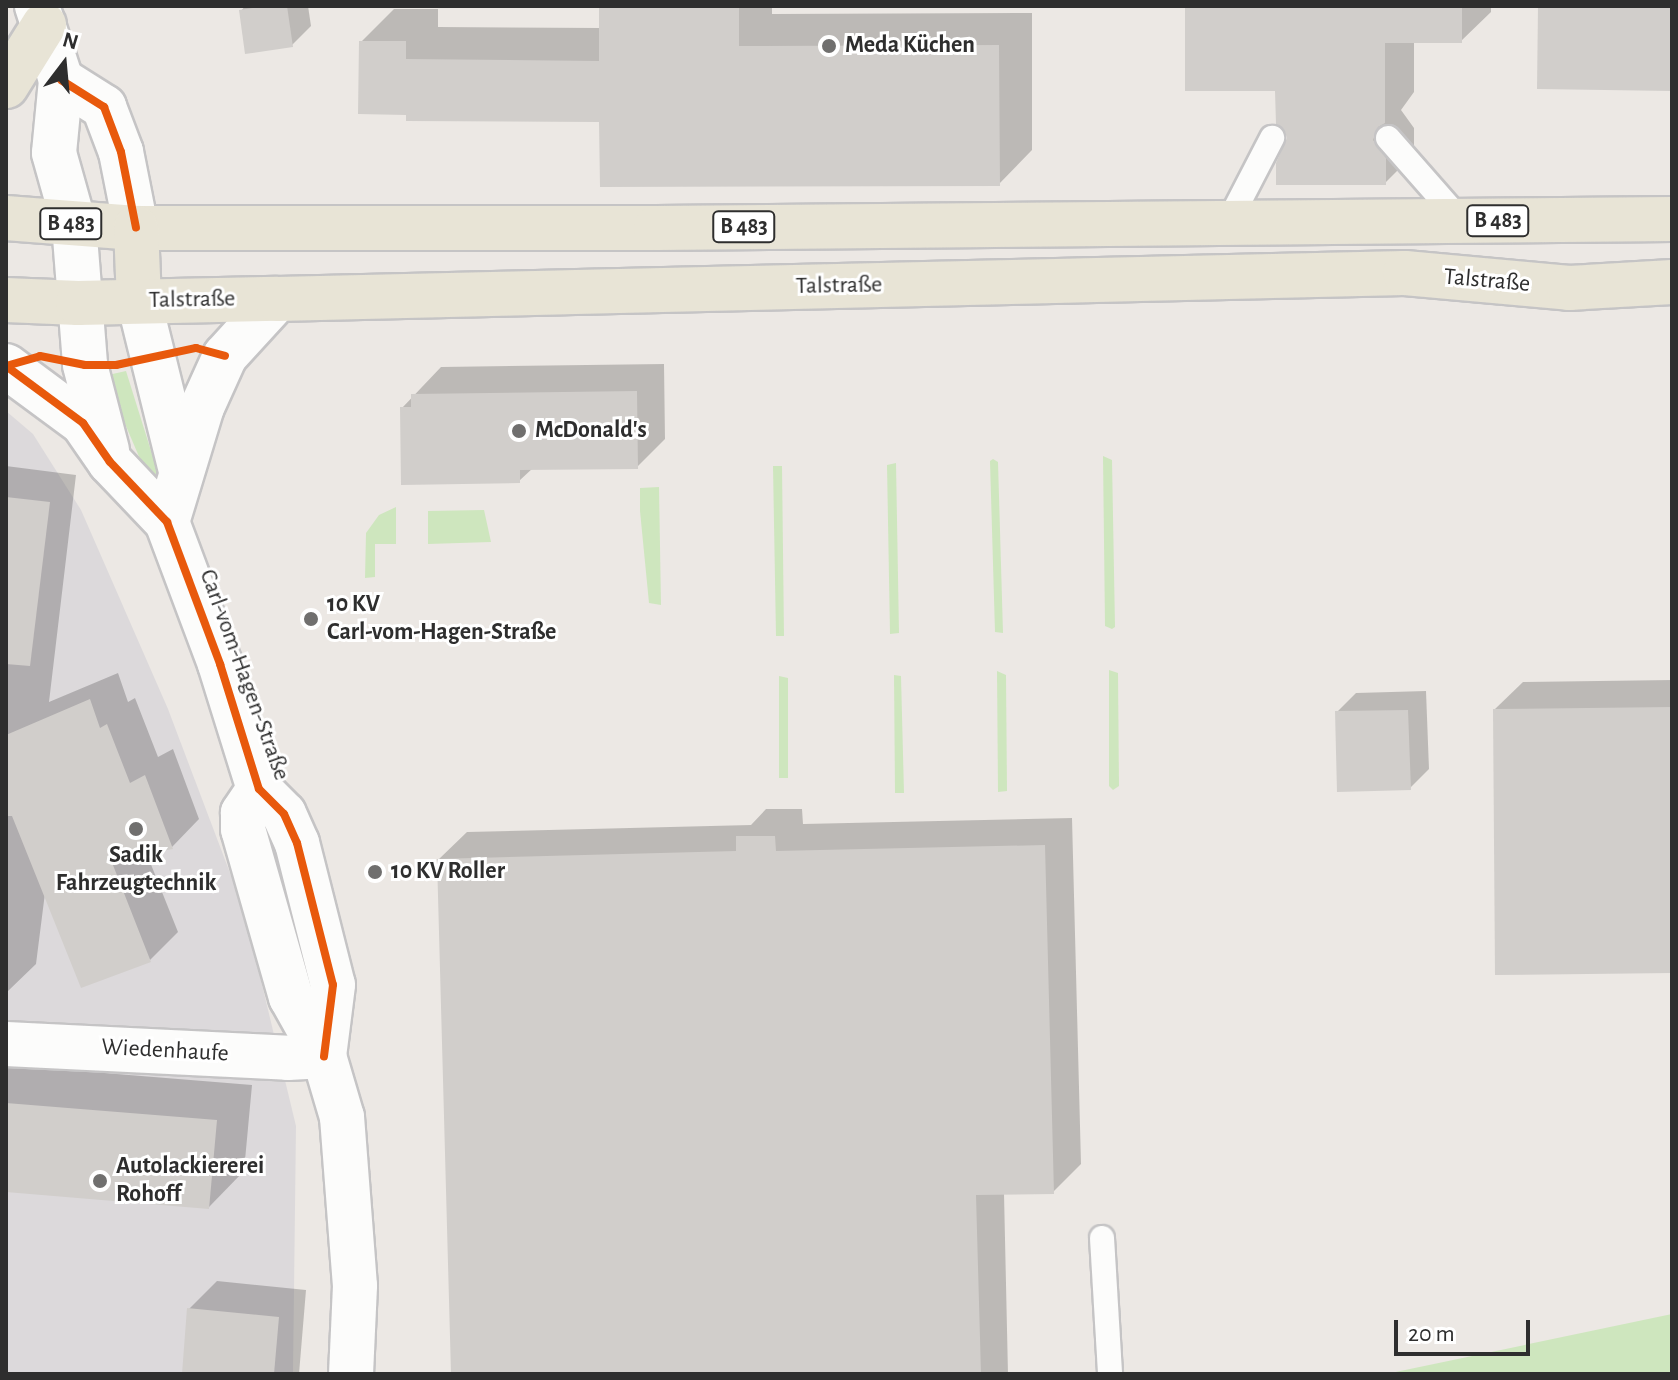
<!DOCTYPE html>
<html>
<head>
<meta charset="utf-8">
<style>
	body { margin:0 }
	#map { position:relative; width:1678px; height:1380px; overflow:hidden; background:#ece8e4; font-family:"Alegreya Sans",sans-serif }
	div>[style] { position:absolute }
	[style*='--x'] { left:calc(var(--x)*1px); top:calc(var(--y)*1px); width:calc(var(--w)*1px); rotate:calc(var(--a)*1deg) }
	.industrial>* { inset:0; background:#dcd9db }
	.green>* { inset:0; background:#cee6be }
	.shadow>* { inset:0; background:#0003 }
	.building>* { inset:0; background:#d1cecb }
	.roads { filter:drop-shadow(2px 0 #c5c4c5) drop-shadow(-2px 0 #c5c4c5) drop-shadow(0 2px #c5c4c5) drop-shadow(0 -2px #c5c4c5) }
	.service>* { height:24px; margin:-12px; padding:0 12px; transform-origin:12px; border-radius:12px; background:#fcfcfb }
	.minor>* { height:44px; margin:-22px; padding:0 22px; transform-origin:22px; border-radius:22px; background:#fcfcfb }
	.tertiary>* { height:44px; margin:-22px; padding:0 22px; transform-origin:22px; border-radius:22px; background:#fcfcfb }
	.primary>* { height:44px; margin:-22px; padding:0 22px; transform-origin:22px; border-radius:22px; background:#e8e4d6 }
	.cycleway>* { height:8px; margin:-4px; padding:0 4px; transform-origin:4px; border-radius:4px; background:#e8590c }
	.dots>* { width:22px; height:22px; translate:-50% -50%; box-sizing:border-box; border:4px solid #fff; border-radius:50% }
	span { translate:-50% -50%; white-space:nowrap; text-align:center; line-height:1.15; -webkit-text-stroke:6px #fff; paint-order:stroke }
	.shield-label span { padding:2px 6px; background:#fff; border:2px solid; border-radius:6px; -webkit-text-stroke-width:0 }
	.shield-label { font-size:22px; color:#2e2e2e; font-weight:700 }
	.poi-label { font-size:24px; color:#2e2e2e; font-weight:700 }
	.left { translate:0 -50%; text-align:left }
	.street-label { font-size:24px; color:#2e2e2e }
	.frame { position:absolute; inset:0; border:8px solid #2e2e2e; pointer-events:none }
	.north { position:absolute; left:24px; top:24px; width:80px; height:80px; -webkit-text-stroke:6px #fff; paint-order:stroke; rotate:16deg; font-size:22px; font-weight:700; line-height:32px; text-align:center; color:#2e2e2e }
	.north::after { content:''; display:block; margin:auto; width:28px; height:36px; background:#2e2e2e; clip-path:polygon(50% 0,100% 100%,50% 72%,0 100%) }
	.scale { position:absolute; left:1394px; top:1320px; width:136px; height:36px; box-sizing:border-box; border:4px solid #2e2e2e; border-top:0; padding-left:10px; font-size:24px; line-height:28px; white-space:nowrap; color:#2e2e2e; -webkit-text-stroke:6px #fff; paint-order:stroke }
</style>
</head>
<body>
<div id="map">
	<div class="industrial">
		<div style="clip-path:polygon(6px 411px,33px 434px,81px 510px,168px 709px,244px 910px,296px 1126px,293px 1374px,6px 1374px)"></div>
	</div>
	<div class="green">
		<div style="clip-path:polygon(126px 371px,162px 486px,152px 487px,111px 391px,108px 375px)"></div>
		<div style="clip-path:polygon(1103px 456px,1112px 460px,1115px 627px,1112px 629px,1105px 626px)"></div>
		<div style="clip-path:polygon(993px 459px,998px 462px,1003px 633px,995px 632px,990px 461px)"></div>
		<div style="clip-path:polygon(896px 463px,899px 633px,890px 634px,887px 465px)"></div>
		<div style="clip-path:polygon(773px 466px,782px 466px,784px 636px,776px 636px)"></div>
		<div style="clip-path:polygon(659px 487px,661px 605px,649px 603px,640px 511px,640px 488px)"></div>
		<div style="clip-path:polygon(396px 507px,396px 544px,375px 544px,375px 577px,365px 578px,366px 533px,379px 515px)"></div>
		<div style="clip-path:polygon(484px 510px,491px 542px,428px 544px,428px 511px)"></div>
		<div style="clip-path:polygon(1109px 670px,1118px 673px,1119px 786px,1113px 790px,1109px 786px)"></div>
		<div style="clip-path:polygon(997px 671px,1006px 675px,1007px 791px,998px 792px)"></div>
		<div style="clip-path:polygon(894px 675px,901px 676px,904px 793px,895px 793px)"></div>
		<div style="clip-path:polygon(779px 676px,788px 678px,788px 778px,779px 778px)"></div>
		<div style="clip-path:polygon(1672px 1314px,1672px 1374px,1386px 1374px)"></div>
	</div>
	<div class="shadow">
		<div style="clip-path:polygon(245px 6px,308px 6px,311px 26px,292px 45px,241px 11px)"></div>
		<div style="clip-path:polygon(601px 6px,772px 6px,772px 14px,1032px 13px,1032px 150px,999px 184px,601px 120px,408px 113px,361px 42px,394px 9px,438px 9px,438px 27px,601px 28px)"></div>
		<div style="clip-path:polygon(1187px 6px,1491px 6px,1491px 12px,1461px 41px,1414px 41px,1414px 92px,1401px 110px,1414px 128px,1414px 154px,1385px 183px,1289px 138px,1277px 89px)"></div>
		<div style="clip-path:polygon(664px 364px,665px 439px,637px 467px,533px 468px,519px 481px,402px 408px,441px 367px)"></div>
		<div style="clip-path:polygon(6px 466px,76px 475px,49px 702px,118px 673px,128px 702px,135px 698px,158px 757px,173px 749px,199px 819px,172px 847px,146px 852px,178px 932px,150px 960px,45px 893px,36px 964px,8px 991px)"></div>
		<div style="clip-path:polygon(1672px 680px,1672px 971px,1495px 709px,1523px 682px)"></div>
		<div style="clip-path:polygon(1426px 691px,1429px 769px,1410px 788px,1337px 712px,1356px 693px)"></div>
		<div style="clip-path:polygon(766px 809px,802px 809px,803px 824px,1072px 818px,1081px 1164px,1053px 1192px,1004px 1193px,1008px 1374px,453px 1374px,439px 859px,467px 832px,751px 825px)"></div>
		<div style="clip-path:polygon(6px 1065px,252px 1085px,244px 1171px,209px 1207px,6px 1190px)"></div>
		<div style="clip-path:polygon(217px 1281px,306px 1290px,299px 1374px,184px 1374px,189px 1309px)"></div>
	</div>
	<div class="building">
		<div style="clip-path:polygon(267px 6px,287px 6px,293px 47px,245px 54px,239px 10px)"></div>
		<div style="clip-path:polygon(599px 6px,739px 6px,739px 46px,999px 45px,1000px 186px,600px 187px,599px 122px,406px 121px,406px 115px,358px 114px,359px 41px,406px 41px,406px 59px,599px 61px)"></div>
		<div style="clip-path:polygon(1185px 6px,1462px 6px,1462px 43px,1385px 43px,1385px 123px,1378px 127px,1373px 140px,1386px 158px,1386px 185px,1276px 185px,1276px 163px,1287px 138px,1284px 129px,1276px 124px,1275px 91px,1185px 91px)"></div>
		<div style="clip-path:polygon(1538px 6px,1672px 6px,1672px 91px,1537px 89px)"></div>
		<div style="clip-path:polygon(637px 391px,638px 469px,520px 470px,520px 483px,401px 485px,400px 407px,411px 407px,411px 394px)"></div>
		<div style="clip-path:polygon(6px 497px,50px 502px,30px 666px,6px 664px)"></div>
		<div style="clip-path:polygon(90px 699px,100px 728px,107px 724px,130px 783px,145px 775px,173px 849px,111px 860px,151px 962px,81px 988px,12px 816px,6px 816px,6px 735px)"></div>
		<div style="clip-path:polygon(1672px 707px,1672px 973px,1495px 975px,1493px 709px)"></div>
		<div style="clip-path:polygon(1408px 710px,1411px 790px,1337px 792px,1335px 711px)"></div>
		<div style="clip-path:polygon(736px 836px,775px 836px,776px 851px,1045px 845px,1054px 1194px,976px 1195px,981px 1374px,451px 1374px,437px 859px,736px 851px)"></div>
		<div style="clip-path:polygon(6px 1103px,217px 1120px,209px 1209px,6px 1192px)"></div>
		<div style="clip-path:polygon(187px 1308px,279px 1317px,274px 1374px,182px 1374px)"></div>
	</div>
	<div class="roads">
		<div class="service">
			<div style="--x:1388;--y:138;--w:111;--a:48.7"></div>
			<div style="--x:1228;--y:223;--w:96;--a:-62.6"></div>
			<div style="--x:1102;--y:1238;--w:136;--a:86.6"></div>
		</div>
		<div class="minor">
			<div style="--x:37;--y:6;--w:78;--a:72"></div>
			<div style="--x:61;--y:80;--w:73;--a:95.5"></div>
			<div style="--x:54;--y:153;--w:74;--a:74.3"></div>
			<div style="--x:61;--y:80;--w:51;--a:32.1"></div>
			<div style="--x:104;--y:107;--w:48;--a:69.3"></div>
			<div style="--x:121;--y:152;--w:77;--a:78.8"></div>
			<div style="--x:6;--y:1044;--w:282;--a:2.8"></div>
			<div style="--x:288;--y:1058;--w:36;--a:-3"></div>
		</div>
		<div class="tertiary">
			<div style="--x:74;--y:224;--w:141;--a:85.5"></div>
			<div style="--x:85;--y:365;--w:88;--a:75.5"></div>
			<div style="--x:139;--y:301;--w:175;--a:76.1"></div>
			<div style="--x:6;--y:366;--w:96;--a:36.5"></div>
			<div style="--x:83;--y:423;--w:47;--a:55.3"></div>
			<div style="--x:110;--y:462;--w:83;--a:46.5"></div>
			<div style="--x:167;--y:522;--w:152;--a:69.5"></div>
			<div style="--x:220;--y:664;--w:131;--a:72.7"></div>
			<div style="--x:259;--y:789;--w:35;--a:45"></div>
			<div style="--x:284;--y:814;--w:32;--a:66"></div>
			<div style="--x:297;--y:843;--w:146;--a:75.8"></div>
			<div style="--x:333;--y:985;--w:72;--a:97.2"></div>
			<div style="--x:167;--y:522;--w:120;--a:-73.1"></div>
			<div style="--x:202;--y:407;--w:56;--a:-65.7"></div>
			<div style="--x:225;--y:356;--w:77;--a:-47.6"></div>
			<div style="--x:259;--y:789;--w:29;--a:124"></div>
			<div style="--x:243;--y:813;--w:16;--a:90"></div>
			<div style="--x:243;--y:829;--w:175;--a:74.1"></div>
			<div style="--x:291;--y:997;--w:68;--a:60.8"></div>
			<div style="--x:324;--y:1056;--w:64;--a:73.6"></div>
			<div style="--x:342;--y:1117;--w:169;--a:85.6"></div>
			<div style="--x:355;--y:1286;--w:88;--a:92.6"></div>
		</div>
		<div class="primary">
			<div style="--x:6;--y:86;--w:72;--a:-58.1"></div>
			<div style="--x:6;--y:218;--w:130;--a:4.4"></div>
			<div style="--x:136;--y:228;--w:520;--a:0"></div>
			<div style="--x:656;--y:228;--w:1016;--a:-0.51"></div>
			<div style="--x:136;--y:228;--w:73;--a:87.6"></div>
			<div style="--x:6;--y:300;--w:72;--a:2.4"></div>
			<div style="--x:78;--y:303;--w:199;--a:-1.2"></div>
			<div style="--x:277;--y:299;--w:1128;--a:-1.32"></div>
			<div style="--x:1405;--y:273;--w:165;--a:5.2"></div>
			<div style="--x:1569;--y:288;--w:103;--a:-3.3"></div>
		</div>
	</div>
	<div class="cycleway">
		<div style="--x:61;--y:80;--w:51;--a:32.1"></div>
		<div style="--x:104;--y:107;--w:48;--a:69.3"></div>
		<div style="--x:121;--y:152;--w:77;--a:78.8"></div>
		<div style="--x:6;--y:366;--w:96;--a:36.5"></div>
		<div style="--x:83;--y:423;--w:47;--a:55.3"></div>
		<div style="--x:110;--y:462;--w:83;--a:46.5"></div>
		<div style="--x:167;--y:522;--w:152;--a:69.5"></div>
		<div style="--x:220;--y:664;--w:131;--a:72.7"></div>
		<div style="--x:259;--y:789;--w:35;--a:45"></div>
		<div style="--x:284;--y:814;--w:32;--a:66"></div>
		<div style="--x:297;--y:843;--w:146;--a:75.8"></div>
		<div style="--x:333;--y:985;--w:72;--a:97.2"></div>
		<div style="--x:6;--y:366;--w:35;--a:-16"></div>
		<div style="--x:40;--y:356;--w:46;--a:11.3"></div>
		<div style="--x:85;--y:365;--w:31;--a:0"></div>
		<div style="--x:116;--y:365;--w:82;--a:-12"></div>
		<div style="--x:196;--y:348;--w:30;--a:15"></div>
	</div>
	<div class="dots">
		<div style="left:829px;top:46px;background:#706f6e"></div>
		<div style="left:519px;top:431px;background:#706f6e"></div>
		<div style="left:311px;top:619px;background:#706f6e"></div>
		<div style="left:136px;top:829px;background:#706f6e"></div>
		<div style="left:375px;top:872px;background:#706f6e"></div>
		<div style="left:100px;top:1181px;background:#706f6e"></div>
	</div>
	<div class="shield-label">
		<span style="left:1498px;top:221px">B 483</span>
		<span style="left:71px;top:224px">B 483</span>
		<span style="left:744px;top:227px">B 483</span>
	</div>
	<div class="poi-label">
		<span class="left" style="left:845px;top:46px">Meda Küchen</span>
		<span class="left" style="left:535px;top:431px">McDonald's</span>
		<span class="left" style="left:327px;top:619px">10 KV<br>Carl-vom-Hagen-Straße</span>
		<span style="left:136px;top:870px">Sadik<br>Fahrzeugtechnik</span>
		<span class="left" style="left:391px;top:872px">10 KV Roller</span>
		<span class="left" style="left:116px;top:1181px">Autolackiererei<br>Rohoff</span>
	</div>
	<div class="street-label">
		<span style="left:1487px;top:281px;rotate:5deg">Talstraße</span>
		<span style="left:839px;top:286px;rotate:-1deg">Talstraße</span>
		<span style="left:192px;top:300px;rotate:-1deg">Talstraße</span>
		<span style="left:244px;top:675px;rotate:70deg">Carl-vom-Hagen-Straße</span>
		<span style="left:165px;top:1051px;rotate:3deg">Wiedenhaufe</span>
	</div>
	<div class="frame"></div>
	<div class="north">N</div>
	<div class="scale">20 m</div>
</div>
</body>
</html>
